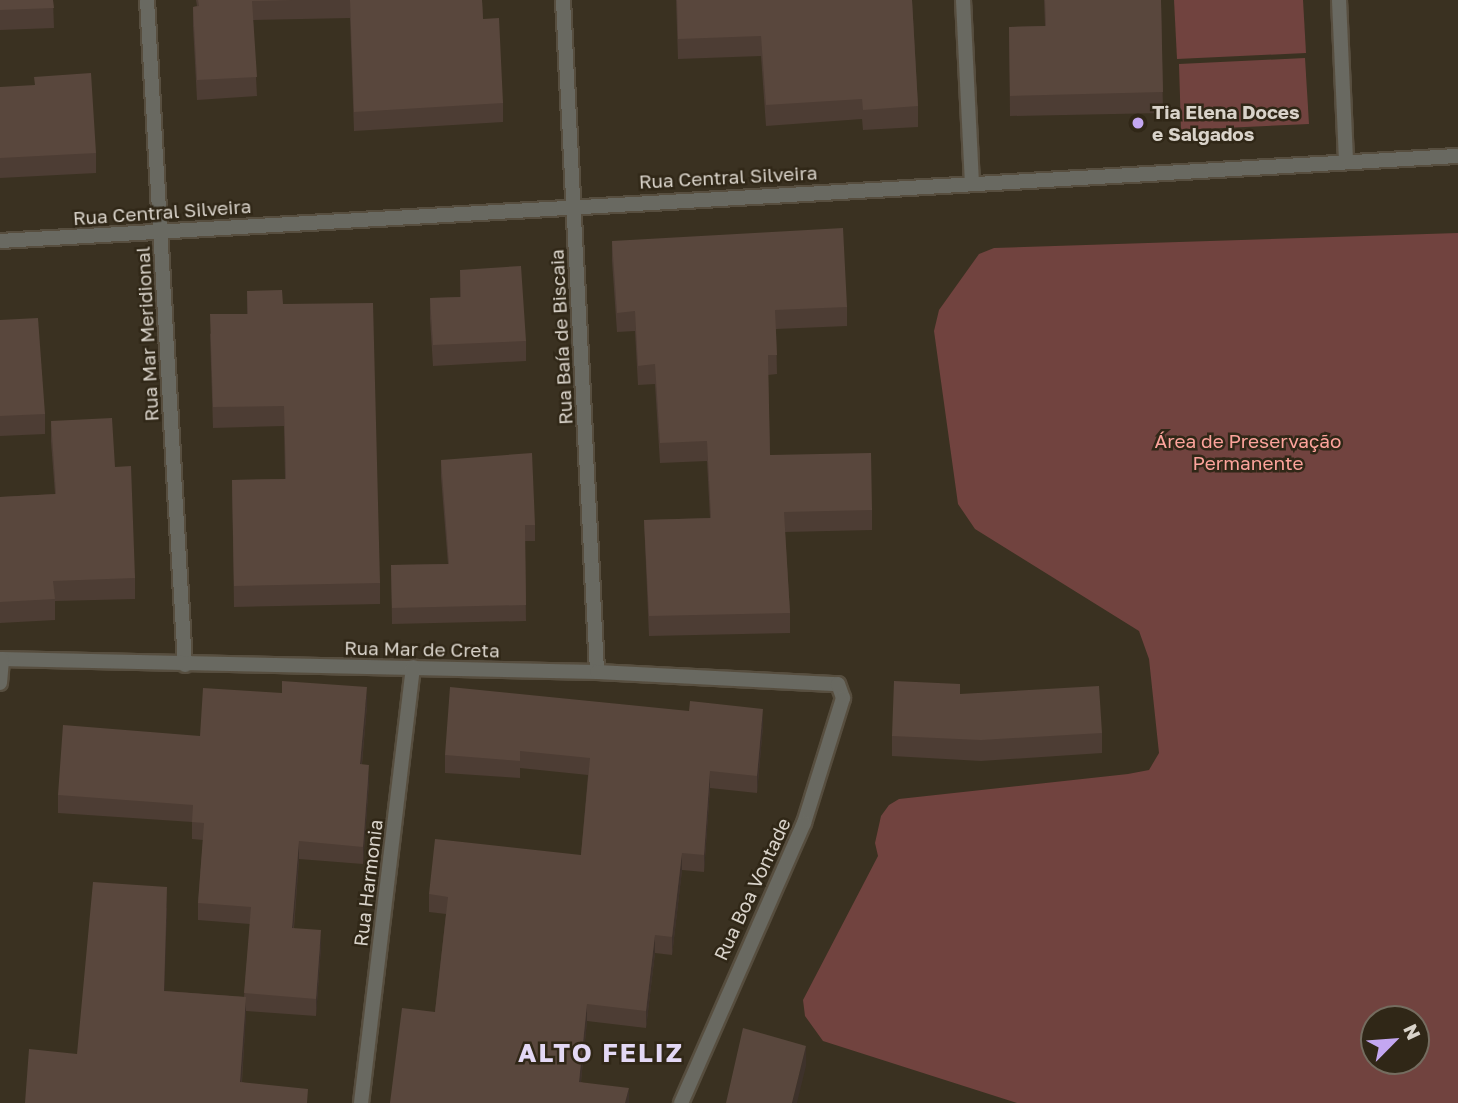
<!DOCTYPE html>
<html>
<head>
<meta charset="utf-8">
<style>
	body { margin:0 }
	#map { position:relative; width:1458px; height:1103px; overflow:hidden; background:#3a3121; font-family:"Golos Text",sans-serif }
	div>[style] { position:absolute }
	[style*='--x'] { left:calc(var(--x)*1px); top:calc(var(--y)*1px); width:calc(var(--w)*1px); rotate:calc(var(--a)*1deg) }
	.green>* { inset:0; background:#71433f }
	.roads { filter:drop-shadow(2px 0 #574e3f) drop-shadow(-2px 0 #574e3f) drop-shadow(0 2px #574e3f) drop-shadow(0 -2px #574e3f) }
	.street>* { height:14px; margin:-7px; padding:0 7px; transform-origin:7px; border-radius:7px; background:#696961 }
	.wall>* { inset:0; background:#4d3d34 }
	.shaded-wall>* { inset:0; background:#3e322b }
	.building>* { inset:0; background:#59473d }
	.dots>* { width:19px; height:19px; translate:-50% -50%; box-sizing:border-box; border:4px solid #302717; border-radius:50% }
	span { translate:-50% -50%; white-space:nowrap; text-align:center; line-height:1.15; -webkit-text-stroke:5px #302717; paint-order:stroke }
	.poi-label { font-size:19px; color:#d9d3ca; font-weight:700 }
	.left { translate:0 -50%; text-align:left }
	.street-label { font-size:19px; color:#d9d3ca }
	.park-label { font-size:19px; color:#fca39b }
	.district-label { font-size:26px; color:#e3d8f5; font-weight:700; letter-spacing:2px }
	.north { position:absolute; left:1360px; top:1005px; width:70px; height:70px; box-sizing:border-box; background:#302717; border:2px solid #746c5f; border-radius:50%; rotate:65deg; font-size:19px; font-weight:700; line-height:28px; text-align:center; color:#d9d3ca }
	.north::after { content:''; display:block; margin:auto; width:24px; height:32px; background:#c4a7f1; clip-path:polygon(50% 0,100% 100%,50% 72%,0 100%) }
</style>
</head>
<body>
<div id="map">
	<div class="green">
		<div style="clip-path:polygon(1174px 0,1303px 0,1306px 53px,1177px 59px)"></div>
		<div style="clip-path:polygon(1305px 58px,1309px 124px,1181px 130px,1179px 64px)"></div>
		<div style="clip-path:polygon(evenodd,1458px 233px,1458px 1103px,1017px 1103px,823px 1041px,805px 1016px,803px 1000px,878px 856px,875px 843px,881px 816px,889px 805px,899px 799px,1128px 774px,1149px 770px,1159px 753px,1149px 659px,1139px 631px,975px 529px,958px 504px,934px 331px,939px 310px,979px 254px,994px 248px,1458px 233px,1374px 1019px,1416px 1019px,1416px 1061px,1374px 1061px,1374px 1019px)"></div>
	</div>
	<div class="roads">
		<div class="street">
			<div style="--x:147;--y:0;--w:666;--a:86.73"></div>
			<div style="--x:563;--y:0;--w:673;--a:87.1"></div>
			<div style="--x:963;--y:0;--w:184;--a:87.2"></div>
			<div style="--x:1339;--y:0;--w:162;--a:87.5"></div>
			<div style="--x:0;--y:241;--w:1460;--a:-3.34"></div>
			<div style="--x:0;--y:659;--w:597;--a:1.25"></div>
			<div style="--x:597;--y:672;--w:241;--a:2.9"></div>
			<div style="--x:838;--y:684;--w:15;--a:70"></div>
			<div style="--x:843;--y:698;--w:131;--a:107.3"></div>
			<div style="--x:804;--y:823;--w:306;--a:113.7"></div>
			<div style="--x:0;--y:683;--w:24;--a:-85"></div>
			<div style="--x:361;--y:1103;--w:439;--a:-83.2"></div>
		</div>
	</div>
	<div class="wall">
		<div style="clip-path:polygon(0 0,53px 0,54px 28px,0 30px)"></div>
		<div style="clip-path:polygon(196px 0,482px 0,483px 19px,503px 103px,503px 122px,354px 131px,350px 18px,253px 20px,257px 96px,197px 100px,193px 26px,193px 7px,197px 6px)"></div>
		<div style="clip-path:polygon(676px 0,912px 0,918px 106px,918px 127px,863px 130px,862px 119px,766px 126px,761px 56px,678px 59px)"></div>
		<div style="clip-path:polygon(1044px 0,1161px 0,1163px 113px,1010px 116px,1009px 27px,1045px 26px)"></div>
		<div style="clip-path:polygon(0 87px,96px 153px,96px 173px,0 178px)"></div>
		<div style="clip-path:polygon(612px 241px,847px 307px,847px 326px,776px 329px,777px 374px,768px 375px,770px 455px,872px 510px,872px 530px,785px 532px,790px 613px,790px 633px,649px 636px,644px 520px,710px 518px,707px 461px,660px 463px,655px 384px,638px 385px,635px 331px,617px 332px,612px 261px)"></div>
		<div style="clip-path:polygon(460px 270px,526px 341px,526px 361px,433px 366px,430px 319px,430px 298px,460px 297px)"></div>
		<div style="clip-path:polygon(247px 291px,283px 304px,380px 583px,380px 604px,234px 607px,232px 480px,285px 479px,284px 426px,213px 428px,210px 334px,247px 314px)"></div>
		<div style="clip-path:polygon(0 320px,45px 414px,45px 434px,0 436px)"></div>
		<div style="clip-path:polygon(51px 421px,115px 467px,135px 578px,135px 599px,55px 601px,55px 620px,0 623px,0 497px,55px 494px,51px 442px)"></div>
		<div style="clip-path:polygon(441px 460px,535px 525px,535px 541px,525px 541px,526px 621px,392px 624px,391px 565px,448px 564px,441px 477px)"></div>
		<div style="clip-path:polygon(960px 694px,1102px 733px,1102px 753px,981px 761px,892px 756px,892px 736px)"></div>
		<div style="clip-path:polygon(367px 705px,362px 764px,369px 782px,363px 864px,299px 859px,294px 928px,321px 947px,316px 1016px,246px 1011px,242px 1082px,308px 1103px,77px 1054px,167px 907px,164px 991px,244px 997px,250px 924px,198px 920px,198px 903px,203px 840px,192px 839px,192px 822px,58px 813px,58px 795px,200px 736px)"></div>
		<div style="clip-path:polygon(763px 726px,757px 793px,710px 788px,704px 872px,682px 870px,672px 955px,655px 953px,646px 1028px,587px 1021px,581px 1082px,629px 1103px,390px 1103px,435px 1012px,446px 914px,429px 912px,429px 894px,581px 855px,588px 775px,520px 768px,520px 778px,445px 773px,445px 755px)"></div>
	</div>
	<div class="shaded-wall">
		<div style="clip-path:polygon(367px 687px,367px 705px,360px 782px,360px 764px)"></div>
		<div style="clip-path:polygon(763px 709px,763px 726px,757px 793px,757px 776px)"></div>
		<div style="clip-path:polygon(369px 765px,369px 782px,363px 864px,363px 847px)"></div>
		<div style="clip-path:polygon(710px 771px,710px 788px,704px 872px,704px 855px)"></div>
		<div style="clip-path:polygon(299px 841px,299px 859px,292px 945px,292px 928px)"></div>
		<div style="clip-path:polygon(682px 853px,682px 870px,672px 955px,672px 937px)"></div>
		<div style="clip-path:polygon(167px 887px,167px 907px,164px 1012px,164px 991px)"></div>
		<div style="clip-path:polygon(321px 930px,321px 947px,316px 1016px,316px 999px)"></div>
		<div style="clip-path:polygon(655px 935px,655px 953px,646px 1028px,646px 1011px)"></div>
		<div style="clip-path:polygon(246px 997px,246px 1017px,240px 1103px,240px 1082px)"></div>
		<div style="clip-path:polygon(587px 1004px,587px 1021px,579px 1100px,579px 1082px)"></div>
		<div style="clip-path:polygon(806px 1046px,806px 1066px,797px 1103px,792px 1103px)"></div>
		<div style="clip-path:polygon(629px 1088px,629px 1103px,625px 1103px)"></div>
	</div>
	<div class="building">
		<div style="clip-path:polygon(0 0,53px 0,54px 8px,0 10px)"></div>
		<div style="clip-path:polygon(198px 0,293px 0,252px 1px,257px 77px,197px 80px,193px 7px,199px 6px)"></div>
		<div style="clip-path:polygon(350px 0,482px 0,483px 19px,499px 18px,503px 103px,354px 112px)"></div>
		<div style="clip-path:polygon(677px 0,912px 0,918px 106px,863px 110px,862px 99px,766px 105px,761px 36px,678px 39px)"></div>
		<div style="clip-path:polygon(1045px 0,1161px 0,1163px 92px,1010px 96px,1009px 27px,1046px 26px)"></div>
		<div style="clip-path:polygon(91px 73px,96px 153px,0 158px,0 87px,35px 85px,34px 77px)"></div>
		<div style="clip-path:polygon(843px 228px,847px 307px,775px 310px,777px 355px,768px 355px,770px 455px,871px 453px,872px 510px,784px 512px,790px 613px,649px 616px,644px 520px,711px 518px,707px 441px,660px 443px,655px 364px,638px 366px,635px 311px,617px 313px,612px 241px)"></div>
		<div style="clip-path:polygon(521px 266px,526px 341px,433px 345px,430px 298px,461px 297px,460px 270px)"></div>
		<div style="clip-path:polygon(282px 290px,283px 304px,373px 303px,380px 583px,234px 586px,232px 480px,286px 479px,284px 406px,213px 407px,210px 314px,248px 314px,247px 291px)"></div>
		<div style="clip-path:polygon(38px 318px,45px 414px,0 416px,0 320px)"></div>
		<div style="clip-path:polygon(112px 418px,115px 467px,131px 466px,135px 578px,53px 581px,55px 599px,0 602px,0 497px,56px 494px,51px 421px)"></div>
		<div style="clip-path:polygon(532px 453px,535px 525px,525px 525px,526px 605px,392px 608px,391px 565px,449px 564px,441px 460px)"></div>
		<div style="clip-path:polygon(282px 681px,367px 687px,360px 764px,369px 765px,363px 847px,299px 841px,292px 928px,321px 930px,316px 999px,244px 993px,251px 907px,198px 903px,204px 823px,192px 822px,193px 805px,58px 795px,63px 725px,200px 736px,203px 688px,282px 693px)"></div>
		<div style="clip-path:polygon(894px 681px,960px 684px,960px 694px,1099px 686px,1102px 733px,981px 740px,892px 736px)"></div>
		<div style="clip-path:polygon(450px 687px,689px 711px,690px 701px,763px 709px,757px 776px,710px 771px,704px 855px,682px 853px,672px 937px,655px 935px,646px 1011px,587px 1004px,579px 1082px,629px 1088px,625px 1103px,390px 1103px,402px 1008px,435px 1012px,448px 897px,429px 894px,435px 839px,581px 855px,590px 758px,520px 751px,520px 761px,445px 755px)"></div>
		<div style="clip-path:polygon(93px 882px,167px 887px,164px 991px,246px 997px,240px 1082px,308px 1089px,307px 1103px,25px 1103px,29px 1049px,77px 1054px)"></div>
		<div style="clip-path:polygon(743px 1028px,806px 1046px,792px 1103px,794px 1103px,726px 1103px)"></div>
	</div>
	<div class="dots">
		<div style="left:1138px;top:123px;background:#c4a7f1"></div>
	</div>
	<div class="poi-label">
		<span class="left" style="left:1152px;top:123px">Tia Elena Doces<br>e Salgados</span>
	</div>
	<div class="street-label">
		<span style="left:728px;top:177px;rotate:-3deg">Rua Central Silveira</span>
		<span style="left:162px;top:212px;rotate:-4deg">Rua Central Silveira</span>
		<span style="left:147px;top:334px;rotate:-93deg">Rua Mar Meridional</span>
		<span style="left:561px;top:337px;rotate:-93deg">Rua Baía de Biscaia</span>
		<span style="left:422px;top:649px;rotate:1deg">Rua Mar de Creta</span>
		<span style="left:368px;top:883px;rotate:-83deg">Rua Harmonia</span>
		<span style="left:752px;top:889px;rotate:-65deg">Rua Boa Vontade</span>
	</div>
	<div class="park-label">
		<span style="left:1248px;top:452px">Área de Preservação<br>Permanente</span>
	</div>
	<div class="district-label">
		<span style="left:601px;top:1053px">ALTO FELIZ</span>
	</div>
	<div class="north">N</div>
</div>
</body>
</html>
